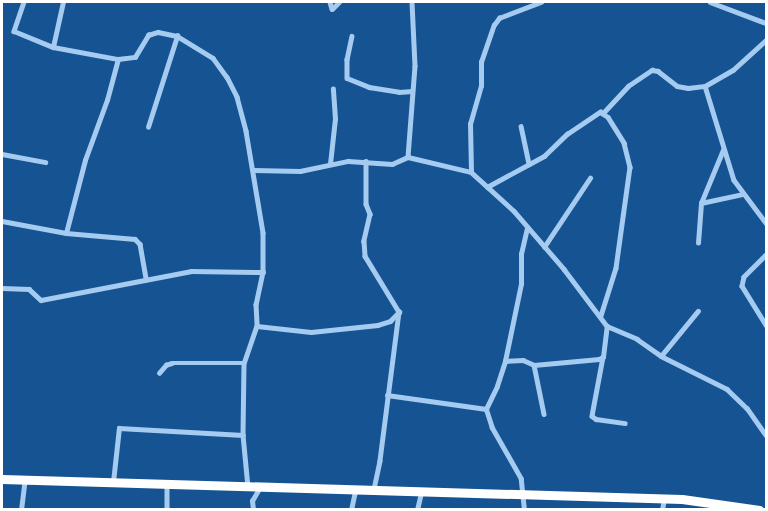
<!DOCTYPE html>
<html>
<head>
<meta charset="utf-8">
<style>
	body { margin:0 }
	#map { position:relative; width:768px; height:511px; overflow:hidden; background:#165392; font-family:"DM Sans",sans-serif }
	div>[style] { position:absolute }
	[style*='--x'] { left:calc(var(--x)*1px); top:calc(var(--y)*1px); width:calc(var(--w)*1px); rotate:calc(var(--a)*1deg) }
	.street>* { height:4.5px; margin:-2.25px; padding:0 2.25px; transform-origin:2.25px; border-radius:2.25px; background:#a5cbf0 }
	.highway>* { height:9px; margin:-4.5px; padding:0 4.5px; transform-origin:4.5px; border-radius:4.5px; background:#fff }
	span { translate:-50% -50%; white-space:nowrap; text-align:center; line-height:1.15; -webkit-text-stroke:6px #165392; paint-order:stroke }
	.frame { position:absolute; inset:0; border:3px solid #fff; pointer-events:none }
</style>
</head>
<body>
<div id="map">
	<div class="street">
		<div style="--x:24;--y:2;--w:31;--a:109"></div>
		<div style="--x:14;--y:31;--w:42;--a:22.3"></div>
		<div style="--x:53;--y:47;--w:66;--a:10.5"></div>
		<div style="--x:118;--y:59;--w:17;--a:-7"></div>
		<div style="--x:135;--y:57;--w:26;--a:-59"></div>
		<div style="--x:148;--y:35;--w:10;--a:-17"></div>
		<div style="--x:158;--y:32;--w:19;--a:12"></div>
		<div style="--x:177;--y:36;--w:42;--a:31.4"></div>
		<div style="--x:213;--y:58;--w:24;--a:54"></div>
		<div style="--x:227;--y:77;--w:22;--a:63"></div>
		<div style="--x:237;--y:97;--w:35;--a:75"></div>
		<div style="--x:246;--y:131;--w:103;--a:80.5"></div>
		<div style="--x:263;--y:233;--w:39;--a:90"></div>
		<div style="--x:263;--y:272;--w:33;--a:102"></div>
		<div style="--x:256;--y:304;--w:22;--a:87"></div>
		<div style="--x:257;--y:326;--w:39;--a:109"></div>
		<div style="--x:244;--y:363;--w:72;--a:90.8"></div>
		<div style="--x:243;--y:435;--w:52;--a:84.5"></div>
		<div style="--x:330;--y:2;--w:7;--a:74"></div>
		<div style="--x:332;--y:9;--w:10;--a:-45"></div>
		<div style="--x:412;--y:2;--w:64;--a:87.3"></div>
		<div style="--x:415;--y:66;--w:91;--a:94.4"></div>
		<div style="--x:408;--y:157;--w:65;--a:13.4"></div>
		<div style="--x:471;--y:172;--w:58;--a:42.2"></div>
		<div style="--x:514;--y:211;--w:77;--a:49.2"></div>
		<div style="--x:564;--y:269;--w:71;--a:53"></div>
		<div style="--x:607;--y:326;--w:33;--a:23"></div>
		<div style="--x:637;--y:339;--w:29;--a:35"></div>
		<div style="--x:661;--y:356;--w:74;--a:26.6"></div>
		<div style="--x:727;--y:389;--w:28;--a:44"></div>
		<div style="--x:747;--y:408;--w:33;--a:55"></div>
		<div style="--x:710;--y:2;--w:60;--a:20.6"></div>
		<div style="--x:352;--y:36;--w:24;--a:102"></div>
		<div style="--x:347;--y:59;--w:19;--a:90"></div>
		<div style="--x:347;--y:78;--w:24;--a:22"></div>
		<div style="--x:369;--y:87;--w:30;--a:9"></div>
		<div style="--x:399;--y:92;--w:13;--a:-4"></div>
		<div style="--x:53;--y:47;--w:46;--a:-77.5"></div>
		<div style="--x:705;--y:86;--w:98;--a:72.9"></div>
		<div style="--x:734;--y:180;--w:54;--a:53.3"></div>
		<div style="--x:603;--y:113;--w:37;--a:-47"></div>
		<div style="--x:628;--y:86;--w:29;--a:-34"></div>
		<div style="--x:652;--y:70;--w:6;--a:9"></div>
		<div style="--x:658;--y:71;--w:24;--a:38"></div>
		<div style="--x:677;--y:86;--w:11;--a:10"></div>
		<div style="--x:688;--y:88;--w:17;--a:-7"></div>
		<div style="--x:705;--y:86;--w:32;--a:-30"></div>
		<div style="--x:733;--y:70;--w:45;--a:-42.3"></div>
		<div style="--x:521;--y:126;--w:39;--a:78"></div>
		<div style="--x:148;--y:127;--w:96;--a:-72.3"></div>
		<div style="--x:2;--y:154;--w:44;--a:10.5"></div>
		<div style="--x:366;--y:161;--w:43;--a:90"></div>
		<div style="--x:366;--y:204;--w:11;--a:68"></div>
		<div style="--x:370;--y:214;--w:28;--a:103"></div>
		<div style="--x:364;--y:241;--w:15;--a:86"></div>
		<div style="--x:365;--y:256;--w:66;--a:58.7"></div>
		<div style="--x:399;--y:312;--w:150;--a:97.3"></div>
		<div style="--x:380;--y:461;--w:30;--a:102"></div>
		<div style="--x:330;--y:164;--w:45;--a:-83.7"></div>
		<div style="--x:335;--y:119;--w:30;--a:-94"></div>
		<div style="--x:254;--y:170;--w:46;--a:1.2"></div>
		<div style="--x:300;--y:171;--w:49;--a:-11.8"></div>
		<div style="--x:348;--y:161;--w:44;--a:3.9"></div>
		<div style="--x:392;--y:164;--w:17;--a:-24"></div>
		<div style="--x:471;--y:172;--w:48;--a:-91.2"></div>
		<div style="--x:470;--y:124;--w:40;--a:-74"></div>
		<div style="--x:481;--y:86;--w:24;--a:-90"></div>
		<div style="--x:481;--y:62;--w:39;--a:-71"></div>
		<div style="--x:494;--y:25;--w:9;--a:-54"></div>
		<div style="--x:499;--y:18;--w:45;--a:-20.9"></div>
		<div style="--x:487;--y:187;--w:65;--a:-28.5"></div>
		<div style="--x:544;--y:156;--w:32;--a:-44"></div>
		<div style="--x:567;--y:134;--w:40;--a:-34"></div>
		<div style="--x:600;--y:112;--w:9;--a:32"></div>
		<div style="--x:608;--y:117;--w:31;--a:58"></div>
		<div style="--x:624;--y:143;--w:25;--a:76"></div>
		<div style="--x:630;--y:167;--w:102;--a:97.9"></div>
		<div style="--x:616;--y:268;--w:50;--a:107.4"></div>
		<div style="--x:701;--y:203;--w:43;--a:-12.1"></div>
		<div style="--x:2;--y:221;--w:65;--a:10.6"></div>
		<div style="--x:66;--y:233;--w:69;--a:5"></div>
		<div style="--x:135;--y:239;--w:7;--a:45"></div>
		<div style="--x:140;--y:244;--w:36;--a:80"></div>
		<div style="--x:66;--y:233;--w:75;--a:-75.4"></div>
		<div style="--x:85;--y:160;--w:64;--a:-69.9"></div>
		<div style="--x:107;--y:100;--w:42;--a:-75"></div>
		<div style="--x:698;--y:243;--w:40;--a:-85.7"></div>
		<div style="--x:701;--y:203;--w:57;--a:-67.5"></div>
		<div style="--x:544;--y:247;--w:83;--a:-56.3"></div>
		<div style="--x:766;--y:255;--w:31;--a:135"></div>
		<div style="--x:744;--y:277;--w:9;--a:103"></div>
		<div style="--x:742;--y:286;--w:46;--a:58.4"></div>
		<div style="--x:2;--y:288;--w:27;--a:2"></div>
		<div style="--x:29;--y:289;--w:16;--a:43"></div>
		<div style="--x:41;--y:300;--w:153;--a:-10.9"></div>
		<div style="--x:191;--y:271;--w:72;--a:0.8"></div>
		<div style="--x:257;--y:326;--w:54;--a:6.3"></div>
		<div style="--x:311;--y:332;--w:67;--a:-6"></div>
		<div style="--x:378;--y:325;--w:13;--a:-18"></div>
		<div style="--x:390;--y:321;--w:13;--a:-45"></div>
		<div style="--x:661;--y:356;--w:58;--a:-50.6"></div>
		<div style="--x:603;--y:357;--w:60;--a:100.6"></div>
		<div style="--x:592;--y:416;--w:5;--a:37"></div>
		<div style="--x:596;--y:419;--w:29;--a:8"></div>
		<div style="--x:505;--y:361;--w:18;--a:-3"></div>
		<div style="--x:523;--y:360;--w:12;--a:24"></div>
		<div style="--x:534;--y:365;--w:65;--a:-5.3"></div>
		<div style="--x:599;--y:359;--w:4;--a:-27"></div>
		<div style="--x:603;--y:357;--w:31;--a:-83"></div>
		<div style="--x:534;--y:365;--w:50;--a:78.5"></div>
		<div style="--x:159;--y:373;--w:11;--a:-49"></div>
		<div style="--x:166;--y:365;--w:6;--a:-18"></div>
		<div style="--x:172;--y:363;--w:72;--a:0"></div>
		<div style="--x:387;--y:395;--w:100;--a:8"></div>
		<div style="--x:113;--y:482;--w:54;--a:-83.7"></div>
		<div style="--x:119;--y:428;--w:124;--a:3.2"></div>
		<div style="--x:167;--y:483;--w:27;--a:90"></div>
		<div style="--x:21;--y:510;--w:31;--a:-83"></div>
		<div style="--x:253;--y:510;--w:9;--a:-96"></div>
		<div style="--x:252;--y:501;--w:16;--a:-60"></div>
		<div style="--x:351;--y:510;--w:19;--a:-78"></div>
		<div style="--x:417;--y:510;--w:17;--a:-77"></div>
		<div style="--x:524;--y:510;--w:31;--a:-96"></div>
		<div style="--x:521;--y:479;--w:59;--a:-119.6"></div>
		<div style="--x:492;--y:428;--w:20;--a:-108"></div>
		<div style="--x:486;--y:409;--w:25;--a:-64"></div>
		<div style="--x:497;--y:386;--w:26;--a:-72"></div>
		<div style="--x:505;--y:361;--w:79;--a:-78.3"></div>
		<div style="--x:521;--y:284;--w:30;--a:-90"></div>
		<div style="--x:521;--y:254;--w:27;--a:-77"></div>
		<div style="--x:662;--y:510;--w:11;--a:-80"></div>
	</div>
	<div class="highway">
		<div style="--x:2;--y:479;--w:680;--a:1.68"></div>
		<div style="--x:682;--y:499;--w:78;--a:8.1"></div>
	</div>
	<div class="frame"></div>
</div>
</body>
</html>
